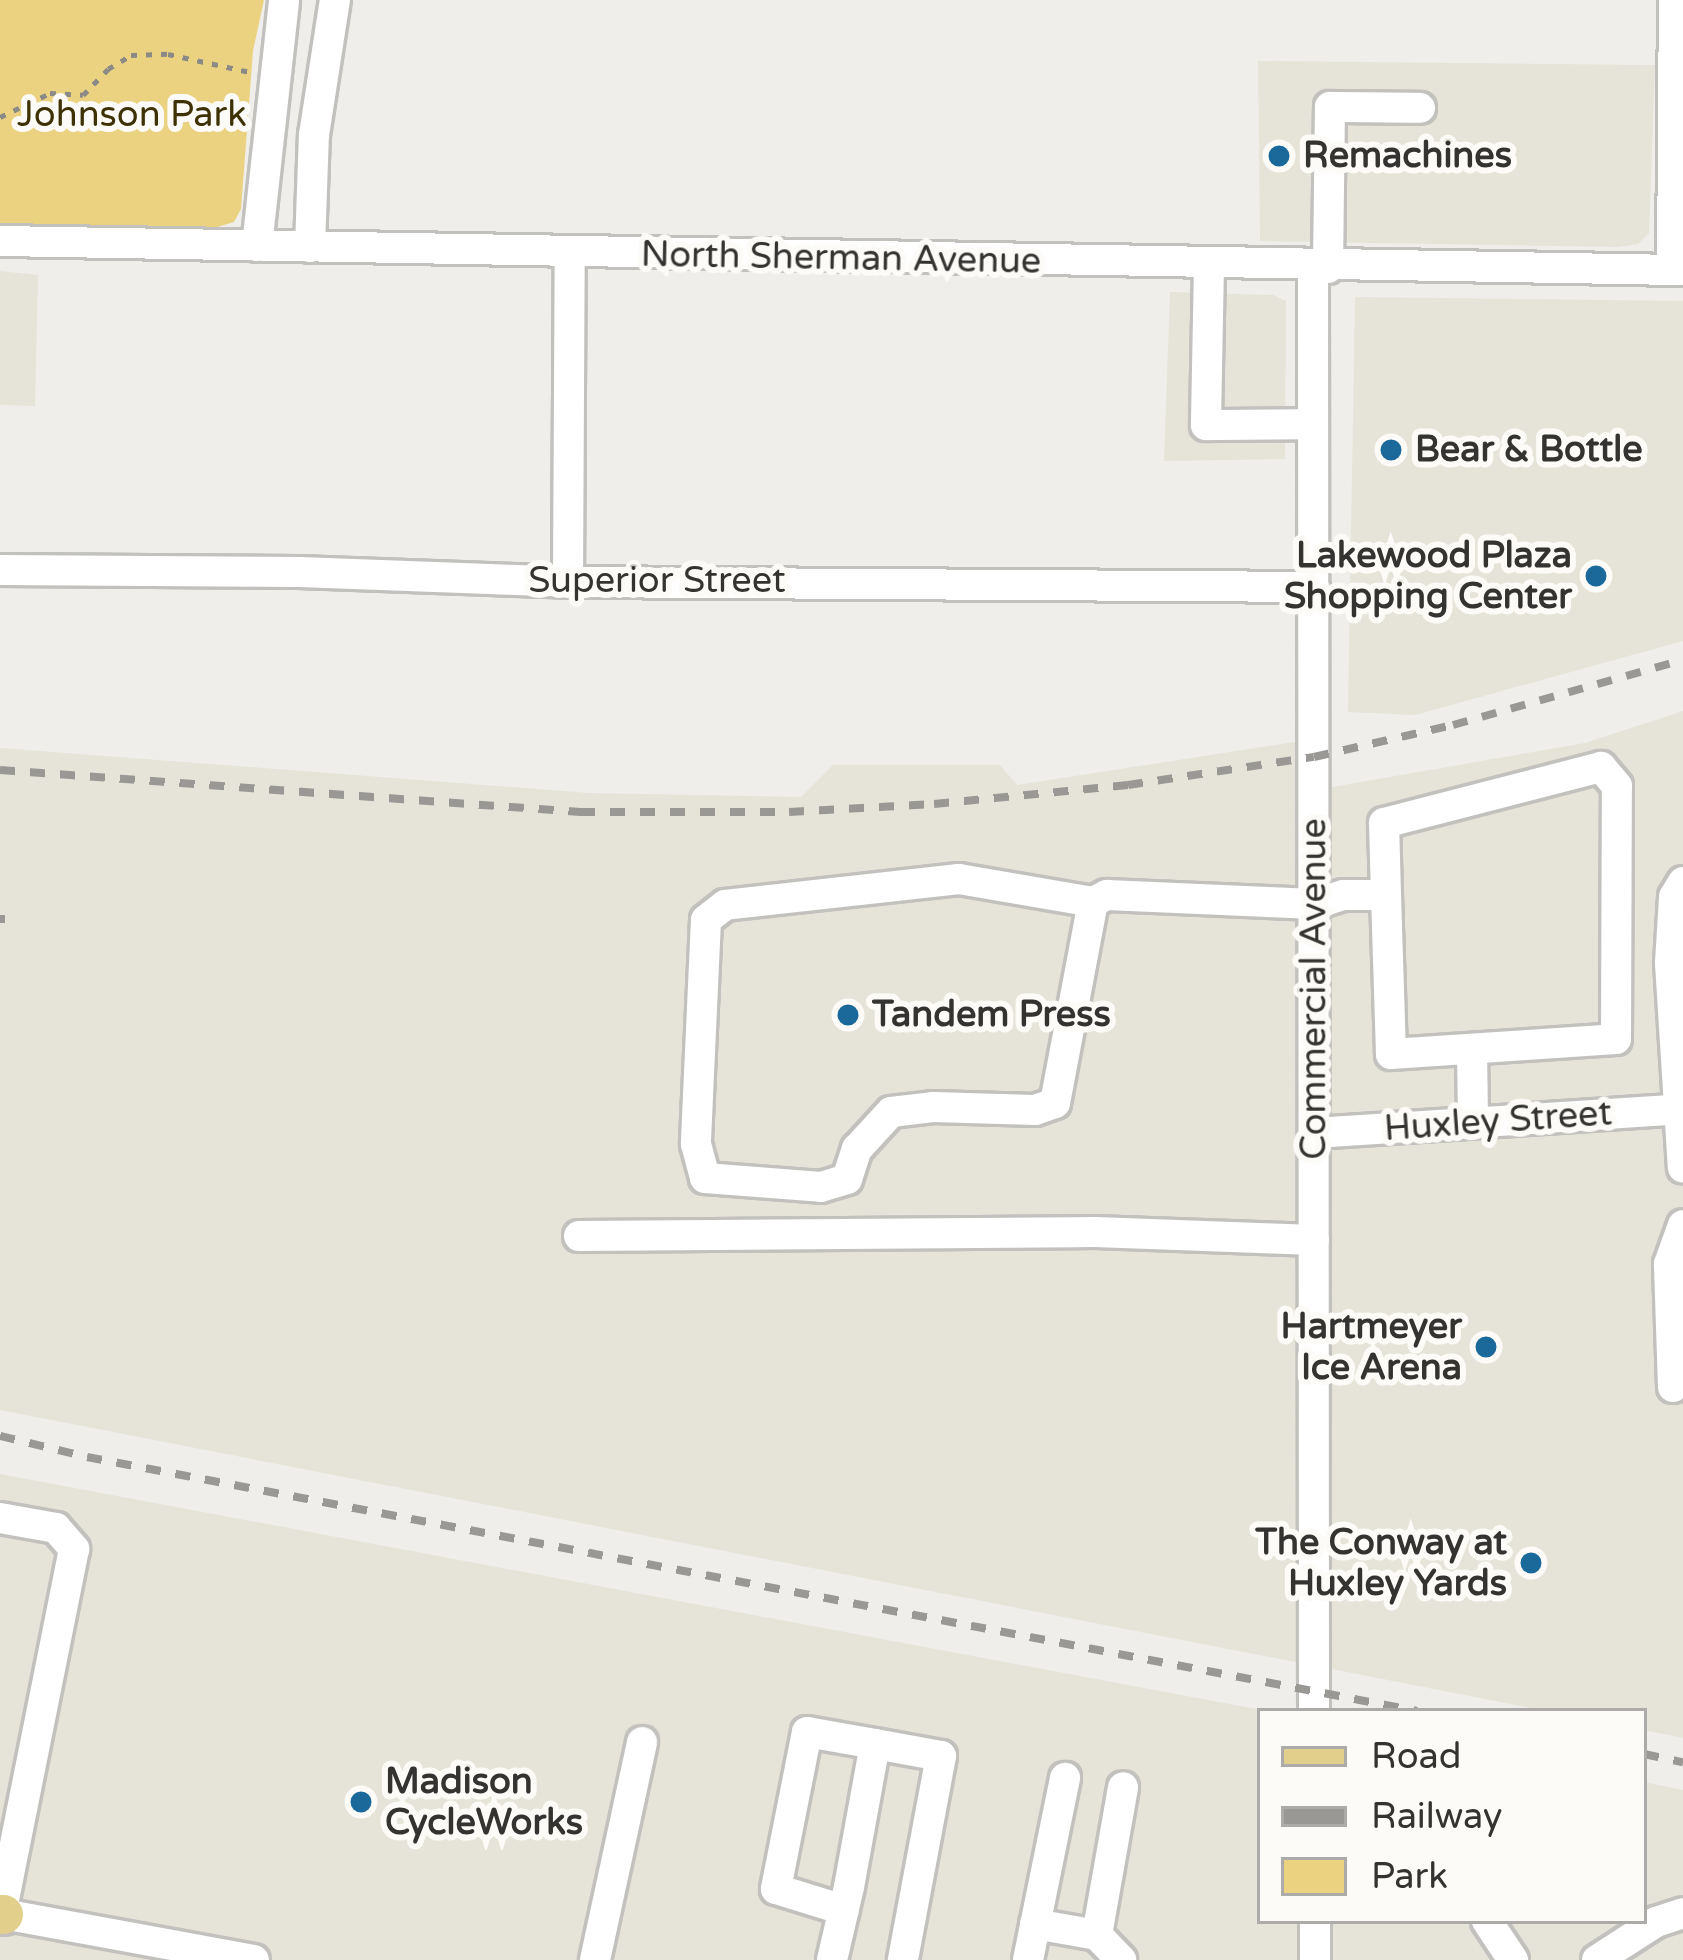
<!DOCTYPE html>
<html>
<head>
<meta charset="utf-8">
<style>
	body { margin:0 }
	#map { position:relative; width:1683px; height:1960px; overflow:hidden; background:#efeeea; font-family:"Varela Round",sans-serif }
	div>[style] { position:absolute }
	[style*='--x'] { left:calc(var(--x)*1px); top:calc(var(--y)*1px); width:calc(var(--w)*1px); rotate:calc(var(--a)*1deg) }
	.built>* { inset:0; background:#e6e3d9 }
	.green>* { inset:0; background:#ebd280 }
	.path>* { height:4.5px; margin-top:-2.25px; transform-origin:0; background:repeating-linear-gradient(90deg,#8b8a87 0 6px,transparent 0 15px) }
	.roads { filter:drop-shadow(3px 0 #c2c1be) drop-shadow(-3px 0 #c2c1be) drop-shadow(0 3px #c2c1be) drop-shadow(0 -3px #c2c1be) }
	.minor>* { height:30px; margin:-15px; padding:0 15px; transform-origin:15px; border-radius:15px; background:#fff }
	.major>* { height:39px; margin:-19.5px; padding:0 19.5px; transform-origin:19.5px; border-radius:19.5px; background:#e2cf8c }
	.rail>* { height:8px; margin-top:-4px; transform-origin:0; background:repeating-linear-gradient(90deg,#999895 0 15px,transparent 0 30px) }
	.dots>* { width:33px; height:33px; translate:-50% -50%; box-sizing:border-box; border:6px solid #fcfbf8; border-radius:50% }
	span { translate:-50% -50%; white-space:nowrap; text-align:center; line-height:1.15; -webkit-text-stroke:12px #fcfbf8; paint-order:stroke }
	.park-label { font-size:36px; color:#3e3205 }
	.poi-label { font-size:36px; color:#343332; font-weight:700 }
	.left { translate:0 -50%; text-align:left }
	.right { translate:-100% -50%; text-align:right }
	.street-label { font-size:36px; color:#343332 }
	.legend { position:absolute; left:1257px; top:1708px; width:390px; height:216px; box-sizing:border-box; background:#fcfbf8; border:3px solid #acaba9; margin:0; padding:15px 21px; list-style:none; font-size:36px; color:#343332 }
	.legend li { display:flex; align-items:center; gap:24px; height:60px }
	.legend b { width:60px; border:3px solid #acaba9 }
</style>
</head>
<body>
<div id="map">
	<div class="built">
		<div style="clip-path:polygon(1258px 61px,1655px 65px,1649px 233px,1638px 244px,1619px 247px,1260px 241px)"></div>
		<div style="clip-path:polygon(0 271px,38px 275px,35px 406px,0 405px)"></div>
		<div style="clip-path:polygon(1170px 292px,1273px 295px,1286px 301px,1285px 459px,1164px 461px)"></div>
		<div style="clip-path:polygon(1355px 297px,1683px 301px,1683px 641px,1415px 715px,1348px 712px)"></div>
		<div style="clip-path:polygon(1683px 711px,1683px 1738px,1644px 1730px,1644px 1711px,1547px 1711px,0 1410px,0 748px,590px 793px,801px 797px,833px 765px,1000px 765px,1017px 785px,1314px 739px,1315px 790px,1585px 743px)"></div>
		<div style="clip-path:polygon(0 1474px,1267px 1711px,1260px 1711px,1260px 1921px,1644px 1921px,1644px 1782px,1683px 1790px,1683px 1960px,0 1960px)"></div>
	</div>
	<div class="green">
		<div style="clip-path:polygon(0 0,264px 0,253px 51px,241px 209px,234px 222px,211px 229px,0 224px)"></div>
	</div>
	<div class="path">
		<div style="--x:0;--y:117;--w:55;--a:-25.6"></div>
		<div style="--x:50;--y:93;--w:33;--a:3"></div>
		<div style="--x:83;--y:95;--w:36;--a:-46"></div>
		<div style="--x:108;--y:69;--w:27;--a:-31"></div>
		<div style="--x:131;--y:55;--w:37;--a:-2"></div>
		<div style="--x:168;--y:54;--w:84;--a:12.4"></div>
	</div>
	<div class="roads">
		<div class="minor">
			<div style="--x:0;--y:241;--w:1683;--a:0.99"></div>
			<div style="--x:257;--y:246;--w:247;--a:-83.7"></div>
			<div style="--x:310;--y:247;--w:112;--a:-88"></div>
			<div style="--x:314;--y:135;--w:137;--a:-81.2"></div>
			<div style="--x:1209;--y:265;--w:160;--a:91.1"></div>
			<div style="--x:1206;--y:425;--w:107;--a:-0.5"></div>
			<div style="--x:1313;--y:268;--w:1443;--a:89.96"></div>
			<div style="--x:1328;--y:268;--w:161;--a:-89.3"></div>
			<div style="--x:1330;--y:107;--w:90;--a:0.6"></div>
			<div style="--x:1672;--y:270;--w:270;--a:-89.6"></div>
			<div style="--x:0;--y:570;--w:299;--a:0.4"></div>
			<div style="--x:299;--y:572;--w:269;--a:2.1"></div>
			<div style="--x:568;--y:582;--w:746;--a:0.38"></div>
			<div style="--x:568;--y:582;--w:329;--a:-89.7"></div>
			<div style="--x:1683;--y:882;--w:17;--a:121"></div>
			<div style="--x:1674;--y:897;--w:66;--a:93.5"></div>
			<div style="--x:1670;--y:963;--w:205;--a:86.4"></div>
			<div style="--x:1093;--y:902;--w:136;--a:-170.3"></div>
			<div style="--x:959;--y:879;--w:235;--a:173.7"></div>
			<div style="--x:725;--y:905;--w:24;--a:142"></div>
			<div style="--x:706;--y:920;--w:224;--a:92.6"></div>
			<div style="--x:696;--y:1144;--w:35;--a:75"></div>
			<div style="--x:705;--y:1178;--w:116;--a:4.4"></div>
			<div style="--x:821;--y:1187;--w:27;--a:-17"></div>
			<div style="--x:847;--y:1179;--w:32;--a:-72"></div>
			<div style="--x:857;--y:1149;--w:50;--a:-47.4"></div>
			<div style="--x:891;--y:1112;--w:42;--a:-6.8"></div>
			<div style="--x:933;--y:1107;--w:102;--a:1.7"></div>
			<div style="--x:1035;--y:1110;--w:21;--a:-19"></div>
			<div style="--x:1055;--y:1103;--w:205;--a:-79.3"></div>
			<div style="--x:1093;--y:902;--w:16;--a:-27"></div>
			<div style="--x:1107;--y:895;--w:207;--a:2.5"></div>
			<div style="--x:1314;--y:904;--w:31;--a:-17"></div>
			<div style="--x:1344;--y:895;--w:42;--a:0"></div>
			<div style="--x:1386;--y:895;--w:159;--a:88.2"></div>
			<div style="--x:1391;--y:1054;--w:225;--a:-3.8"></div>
			<div style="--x:1616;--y:1039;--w:253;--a:-89.8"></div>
			<div style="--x:1617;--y:786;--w:25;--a:-130"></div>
			<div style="--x:1601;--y:767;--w:224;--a:165.5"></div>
			<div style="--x:1384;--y:823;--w:72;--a:88.4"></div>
			<div style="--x:1472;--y:1049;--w:73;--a:89.2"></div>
			<div style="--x:1314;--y:1133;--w:370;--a:-3.7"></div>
			<div style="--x:579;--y:1236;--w:516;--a:-0.44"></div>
			<div style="--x:1095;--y:1232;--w:219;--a:2.1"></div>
			<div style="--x:1673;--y:1387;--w:123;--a:-91.9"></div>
			<div style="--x:1669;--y:1264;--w:41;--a:-70.3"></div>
			<div style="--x:0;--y:1518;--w:57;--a:10.1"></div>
			<div style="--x:56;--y:1528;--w:28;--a:49"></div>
			<div style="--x:74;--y:1549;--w:376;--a:101.3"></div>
			<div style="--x:875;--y:1744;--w:67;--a:10.3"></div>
			<div style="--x:941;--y:1756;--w:208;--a:100.6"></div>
			<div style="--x:3;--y:1914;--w:255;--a:10.4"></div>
			<div style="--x:1315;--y:1921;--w:39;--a:90"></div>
			<div style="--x:1487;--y:1921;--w:47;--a:56.3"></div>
			<div style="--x:1035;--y:1924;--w:63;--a:10.1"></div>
			<div style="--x:1097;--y:1935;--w:35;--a:46"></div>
			<div style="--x:1097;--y:1935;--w:150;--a:-80"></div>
			<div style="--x:595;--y:1960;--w:223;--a:-77.8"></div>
			<div style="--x:832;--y:1960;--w:75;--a:-76.9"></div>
			<div style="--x:849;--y:1887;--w:145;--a:-79.7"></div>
			<div style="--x:875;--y:1744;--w:69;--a:-170"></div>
			<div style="--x:807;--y:1732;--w:160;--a:101.2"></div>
			<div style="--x:776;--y:1889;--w:71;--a:17.2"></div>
			<div style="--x:1028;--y:1960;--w:186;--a:-78.5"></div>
			<div style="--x:1597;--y:1960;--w:70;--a:-32.8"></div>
			<div style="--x:1656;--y:1922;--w:28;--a:-18"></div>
		</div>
		<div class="major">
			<div style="--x:0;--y:1914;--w:3;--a:0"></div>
		</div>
	</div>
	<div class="rail">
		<div style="--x:0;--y:770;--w:582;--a:4.14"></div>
		<div style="--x:580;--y:812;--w:209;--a:0"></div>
		<div style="--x:789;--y:812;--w:145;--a:-3.2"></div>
		<div style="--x:934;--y:804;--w:195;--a:-5.6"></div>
		<div style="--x:1128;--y:785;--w:188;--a:-8.6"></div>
		<div style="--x:1314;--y:757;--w:143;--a:-13"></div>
		<div style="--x:1453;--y:725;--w:239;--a:-15.8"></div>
		<div style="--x:0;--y:919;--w:5;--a:0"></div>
		<div style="--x:0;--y:1436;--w:89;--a:13.6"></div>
		<div style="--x:87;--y:1457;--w:1354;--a:10.81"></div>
		<div style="--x:1644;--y:1754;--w:40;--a:12"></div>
	</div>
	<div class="dots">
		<div style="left:1279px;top:156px;background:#1b699b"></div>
		<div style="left:1391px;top:450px;background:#1b699b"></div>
		<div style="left:1596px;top:576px;background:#1b699b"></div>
		<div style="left:848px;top:1015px;background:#1b699b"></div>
		<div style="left:1486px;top:1347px;background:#1b699b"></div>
		<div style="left:1531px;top:1563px;background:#1b699b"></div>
		<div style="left:361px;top:1802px;background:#1b699b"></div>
	</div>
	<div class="park-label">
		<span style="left:132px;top:115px">Johnson Park</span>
	</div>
	<div class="poi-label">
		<span class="left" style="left:1303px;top:156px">Remachines</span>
		<span class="left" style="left:1415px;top:450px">Bear &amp; Bottle</span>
		<span class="right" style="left:1572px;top:576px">Lakewood Plaza<br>Shopping Center</span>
		<span class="left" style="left:872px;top:1015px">Tandem Press</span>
		<span class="right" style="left:1462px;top:1347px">Hartmeyer<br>Ice Arena</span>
		<span class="right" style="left:1507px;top:1563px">The Conway at<br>Huxley Yards</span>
		<span class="left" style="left:385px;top:1802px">Madison<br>CycleWorks</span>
	</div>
	<div class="street-label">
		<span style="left:841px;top:258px;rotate:1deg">North Sherman Avenue</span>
		<span style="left:657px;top:581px">Superior Street</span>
		<span style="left:1314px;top:989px;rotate:-90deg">Commercial Avenue</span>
		<span style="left:1498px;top:1121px;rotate:-4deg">Huxley Street</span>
	</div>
	<ul class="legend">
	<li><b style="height:15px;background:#e2cf8c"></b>Road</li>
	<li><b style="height:15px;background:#999895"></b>Railway</li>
	<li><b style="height:33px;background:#ebd280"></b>Park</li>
	</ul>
</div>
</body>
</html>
